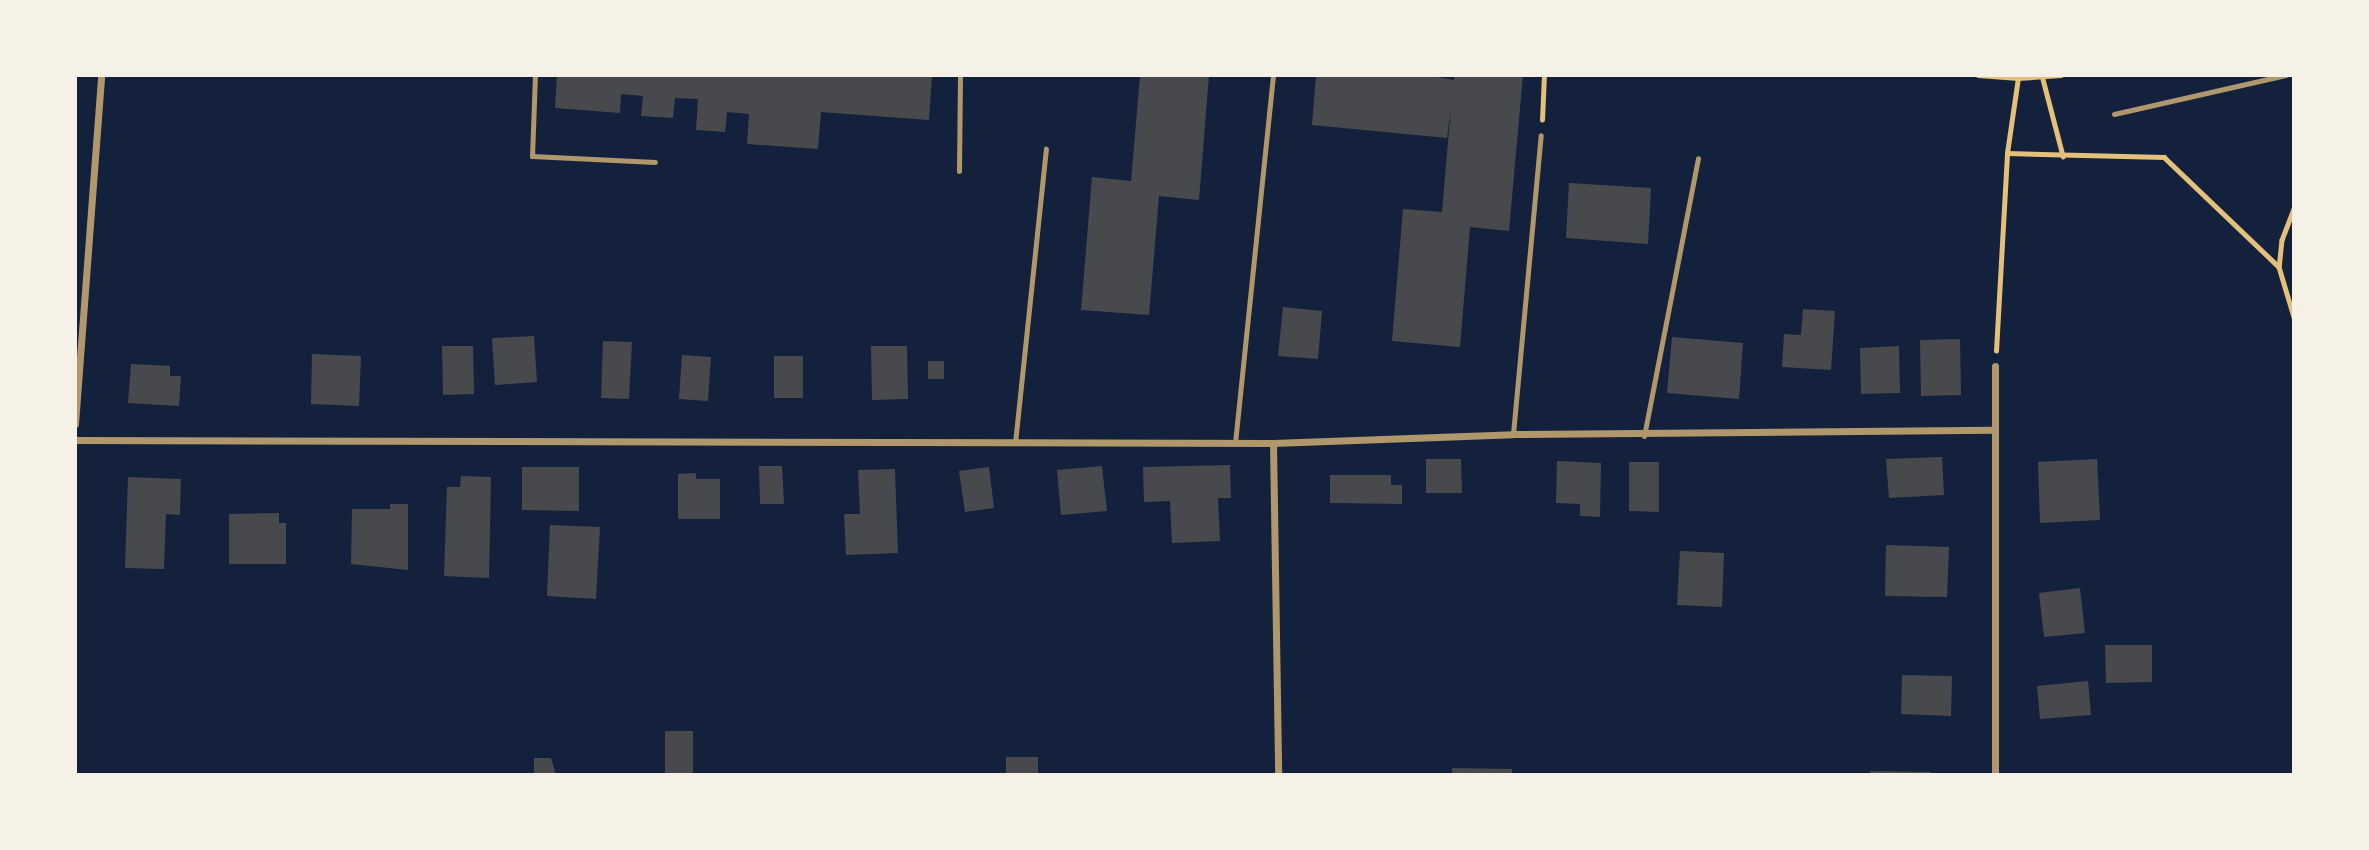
<!DOCTYPE html>
<html>
<head>
<meta charset="utf-8">
<style>
	body { margin:0 }
	#map { position:relative; width:2369px; height:850px; overflow:hidden; background:#14213d; font-family:"Noto Sans",sans-serif }
	div>[style] { position:absolute }
	[style*='--x'] { left:calc(var(--x)*1px); top:calc(var(--y)*1px); width:calc(var(--w)*1px); rotate:calc(var(--a)*1deg) }
	.building>* { inset:0; background:#48494c }
	.path>* { height:4.5px; margin:-2.25px; padding:0 2.25px; transform-origin:2.25px; border-radius:2.25px; background:#e5c07b }
	.service>* { height:5px; margin:-2.5px; padding:0 2.5px; transform-origin:2.5px; border-radius:2.5px; background:#b1986c }
	.minor>* { height:7px; margin:-3.5px; padding:0 3.5px; transform-origin:3.5px; border-radius:3.5px; background:#b1986c }
	span { translate:-50% -50%; white-space:nowrap; text-align:center; line-height:1.15; -webkit-text-stroke:5px #f6f1e7; paint-order:stroke }
	.frame { position:absolute; inset:0; border:77px solid #f6f1e7; pointer-events:none }
</style>
</head>
<body>
<div id="map">
	<div class="building">
		<div style="clip-path:polygon(557px 75px,932px 75px,929px 120px,821px 112px,818px 149px,747px 144px,749px 114px,727px 112px,725px 132px,696px 130px,698px 99px,675px 98px,673px 118px,641px 116px,643px 96px,621px 94px,620px 113px,555px 108px)"></div>
		<div style="clip-path:polygon(1140px 75px,1209px 75px,1199px 200px,1159px 196px,1149px 315px,1081px 310px,1092px 177px,1131px 181px)"></div>
		<div style="clip-path:polygon(1316px 75px,1426px 75px,1454px 80px,1454px 75px,1523px 75px,1509px 231px,1470px 227px,1460px 347px,1392px 341px,1403px 209px,1442px 212px,1451px 107px,1447px 138px,1312px 125px)"></div>
		<div style="clip-path:polygon(1569px 183px,1651px 188px,1648px 244px,1566px 238px)"></div>
		<div style="clip-path:polygon(1283px 307px,1322px 311px,1318px 359px,1278px 356px)"></div>
		<div style="clip-path:polygon(1803px 309px,1835px 311px,1831px 370px,1782px 367px,1784px 334px,1801px 335px)"></div>
		<div style="clip-path:polygon(534px 336px,537px 382px,495px 385px,492px 338px)"></div>
		<div style="clip-path:polygon(1672px 337px,1743px 343px,1739px 399px,1667px 393px)"></div>
		<div style="clip-path:polygon(1960px 339px,1961px 395px,1921px 396px,1920px 340px)"></div>
		<div style="clip-path:polygon(603px 341px,632px 342px,629px 399px,601px 398px)"></div>
		<div style="clip-path:polygon(442px 346px,473px 346px,474px 394px,443px 395px)"></div>
		<div style="clip-path:polygon(871px 346px,907px 346px,908px 399px,872px 400px)"></div>
		<div style="clip-path:polygon(1899px 346px,1900px 393px,1861px 394px,1860px 348px)"></div>
		<div style="clip-path:polygon(312px 354px,361px 356px,359px 406px,311px 404px)"></div>
		<div style="clip-path:polygon(682px 355px,711px 357px,708px 401px,679px 399px)"></div>
		<div style="clip-path:polygon(774px 356px,803px 356px,803px 398px,774px 398px)"></div>
		<div style="clip-path:polygon(928px 361px,944px 361px,944px 379px,928px 379px)"></div>
		<div style="clip-path:polygon(131px 364px,170px 366px,170px 376px,181px 376px,179px 406px,128px 403px)"></div>
		<div style="clip-path:polygon(1942px 457px,1944px 495px,1889px 498px,1886px 459px)"></div>
		<div style="clip-path:polygon(1426px 459px,1461px 459px,1462px 493px,1426px 493px)"></div>
		<div style="clip-path:polygon(2097px 459px,2100px 520px,2040px 523px,2038px 462px)"></div>
		<div style="clip-path:polygon(1557px 461px,1601px 463px,1600px 517px,1580px 516px,1580px 504px,1556px 503px)"></div>
		<div style="clip-path:polygon(1629px 462px,1659px 462px,1659px 512px,1629px 511px)"></div>
		<div style="clip-path:polygon(1230px 465px,1231px 498px,1218px 498px,1220px 541px,1172px 543px,1170px 501px,1144px 502px,1143px 467px)"></div>
		<div style="clip-path:polygon(759px 466px,782px 466px,784px 504px,760px 504px)"></div>
		<div style="clip-path:polygon(1102px 466px,1107px 511px,1061px 515px,1057px 470px)"></div>
		<div style="clip-path:polygon(522px 467px,579px 467px,579px 511px,522px 510px)"></div>
		<div style="clip-path:polygon(989px 467px,994px 508px,965px 512px,959px 471px)"></div>
		<div style="clip-path:polygon(895px 469px,898px 553px,846px 555px,844px 514px,860px 514px,858px 470px)"></div>
		<div style="clip-path:polygon(696px 473px,696px 479px,720px 479px,720px 519px,678px 519px,678px 474px)"></div>
		<div style="clip-path:polygon(1330px 475px,1391px 475px,1391px 485px,1402px 485px,1402px 504px,1330px 503px)"></div>
		<div style="clip-path:polygon(461px 476px,491px 477px,489px 578px,444px 576px,447px 487px,460px 487px)"></div>
		<div style="clip-path:polygon(128px 477px,181px 479px,180px 515px,166px 514px,164px 569px,125px 568px)"></div>
		<div style="clip-path:polygon(390px 504px,408px 504px,408px 570px,351px 564px,352px 509px,390px 509px)"></div>
		<div style="clip-path:polygon(279px 513px,279px 523px,286px 523px,286px 564px,229px 564px,229px 514px)"></div>
		<div style="clip-path:polygon(550px 525px,600px 527px,596px 599px,547px 596px)"></div>
		<div style="clip-path:polygon(1886px 545px,1949px 547px,1947px 597px,1885px 596px)"></div>
		<div style="clip-path:polygon(1680px 551px,1724px 553px,1722px 607px,1677px 605px)"></div>
		<div style="clip-path:polygon(2080px 588px,2085px 633px,2044px 637px,2039px 593px)"></div>
		<div style="clip-path:polygon(2105px 645px,2152px 645px,2152px 682px,2106px 683px)"></div>
		<div style="clip-path:polygon(1902px 675px,1952px 676px,1951px 716px,1901px 714px)"></div>
		<div style="clip-path:polygon(2088px 681px,2091px 715px,2040px 719px,2037px 686px)"></div>
		<div style="clip-path:polygon(665px 731px,693px 731px,693px 775px,665px 775px)"></div>
		<div style="clip-path:polygon(1006px 757px,1038px 757px,1038px 775px,1006px 775px)"></div>
		<div style="clip-path:polygon(534px 758px,551px 758px,556px 775px,534px 775px)"></div>
		<div style="clip-path:polygon(1452px 768px,1512px 769px,1512px 775px,1452px 775px)"></div>
		<div style="clip-path:polygon(1870px 771px,1931px 772px,1931px 775px,1870px 775px)"></div>
	</div>
	<div class="path">
		<div style="--x:1978;--y:75;--w:40;--a:4.3"></div>
		<div style="--x:2043;--y:79;--w:80;--a:75.4"></div>
		<div style="--x:1542;--y:120;--w:45;--a:-87.5"></div>
		<div style="--x:2007;--y:153;--w:157;--a:1.5"></div>
		<div style="--x:2164;--y:157;--w:159;--a:43.7"></div>
		<div style="--x:2294;--y:209;--w:33;--a:111"></div>
		<div style="--x:2282;--y:240;--w:27;--a:96"></div>
		<div style="--x:2279;--y:267;--w:52;--a:73.3"></div>
		<div style="--x:1996;--y:351;--w:198;--a:-86.8"></div>
		<div style="--x:2007;--y:153;--w:76;--a:-81.7"></div>
		<div style="--x:2018;--y:78;--w:43;--a:-4"></div>
	</div>
	<div class="service">
		<div style="--x:535;--y:75;--w:81;--a:92.1"></div>
		<div style="--x:532;--y:156;--w:123;--a:2.8"></div>
		<div style="--x:2114;--y:114;--w:176;--a:-12.8"></div>
		<div style="--x:959;--y:171;--w:96;--a:-89.4"></div>
		<div style="--x:1513;--y:434;--w:300;--a:-84.7"></div>
		<div style="--x:1644;--y:436;--w:283;--a:-79"></div>
		<div style="--x:1015;--y:443;--w:296;--a:-84"></div>
		<div style="--x:1235;--y:443;--w:370;--a:-84.1"></div>
	</div>
	<div class="minor">
		<div style="--x:75;--y:424;--w:350;--a:-85.7"></div>
		<div style="--x:75;--y:440;--w:1198;--a:0.14"></div>
		<div style="--x:1273;--y:443;--w:240;--a:-2.1"></div>
		<div style="--x:1513;--y:434;--w:480;--a:-0.5"></div>
		<div style="--x:1273;--y:443;--w:332;--a:89.1"></div>
		<div style="--x:1995;--y:775;--w:409;--a:-90"></div>
	</div>
	<div class="frame"></div>
</div>
</body>
</html>
